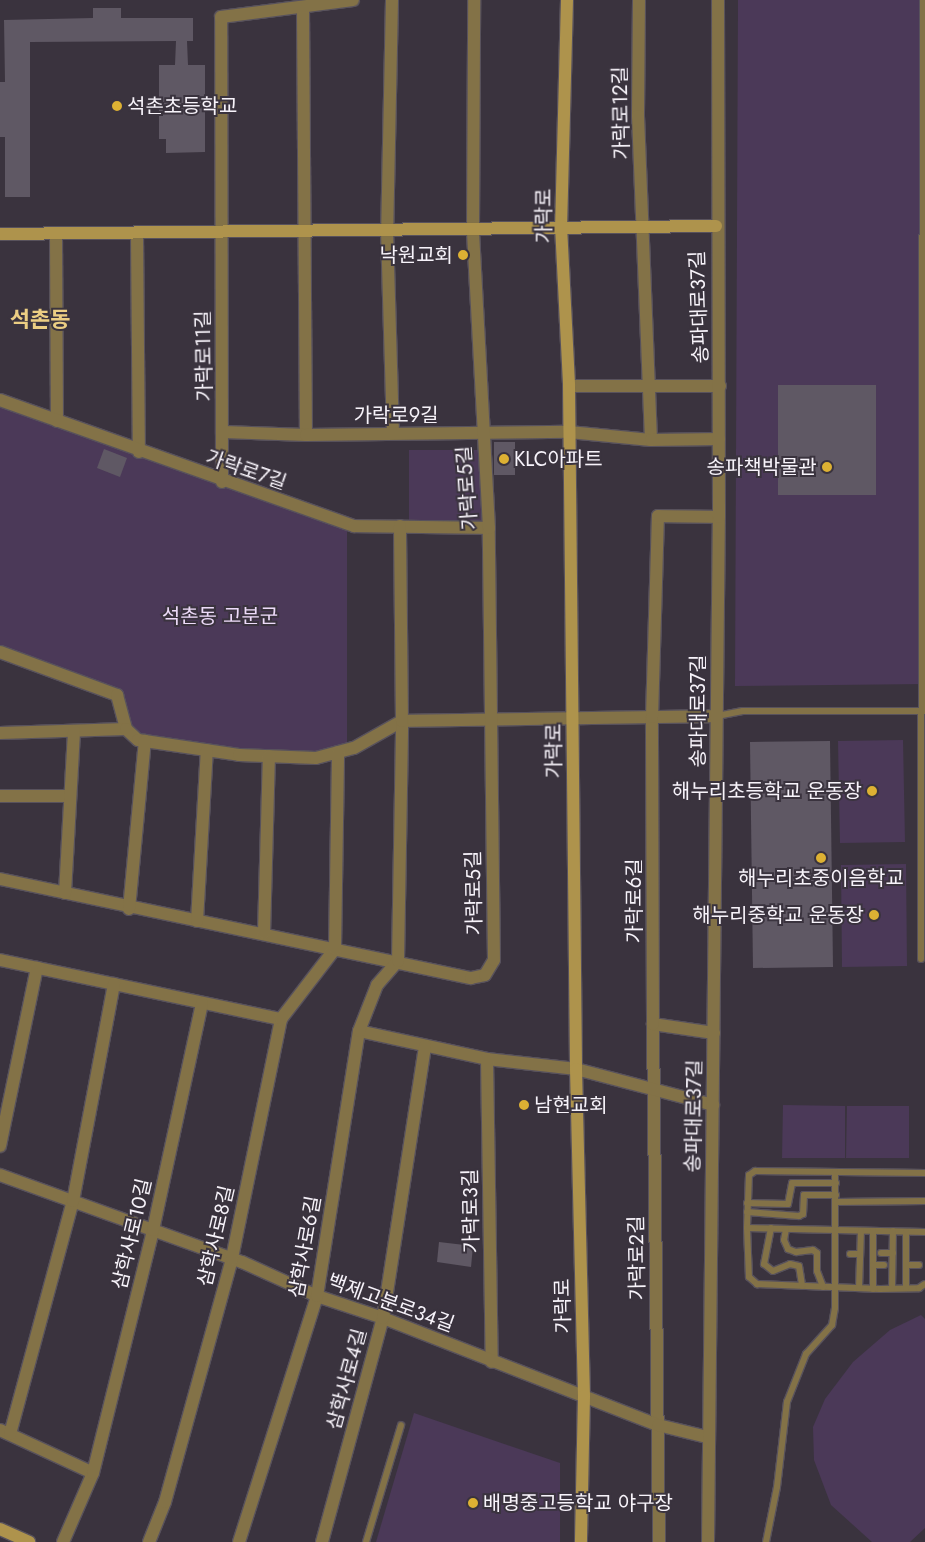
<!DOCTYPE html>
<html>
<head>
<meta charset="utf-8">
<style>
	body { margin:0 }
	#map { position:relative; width:925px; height:1542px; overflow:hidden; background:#3a333e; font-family:Jost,"Noto Sans KR",sans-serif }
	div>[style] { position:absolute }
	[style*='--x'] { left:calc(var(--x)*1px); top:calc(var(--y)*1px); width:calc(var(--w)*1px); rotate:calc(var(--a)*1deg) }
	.green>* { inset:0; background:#4b3958 }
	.building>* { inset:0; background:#5f5864 }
	.roads { filter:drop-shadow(1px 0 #58525c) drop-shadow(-1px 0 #58525c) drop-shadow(0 1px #58525c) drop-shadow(0 -1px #58525c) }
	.lane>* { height:6px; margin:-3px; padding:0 3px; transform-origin:3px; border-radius:3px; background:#837247 }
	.street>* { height:12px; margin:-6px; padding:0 6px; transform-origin:6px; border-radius:6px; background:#837247 }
	.secondary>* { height:12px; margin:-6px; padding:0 6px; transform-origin:6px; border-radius:6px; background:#ae934c }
	.dots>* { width:14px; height:14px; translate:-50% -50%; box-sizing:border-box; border:2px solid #3a333e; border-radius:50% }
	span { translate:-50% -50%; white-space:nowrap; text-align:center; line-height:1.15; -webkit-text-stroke:4px #3a333e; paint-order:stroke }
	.poi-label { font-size:20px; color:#f7f3fa }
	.left { translate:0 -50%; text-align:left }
	.right { translate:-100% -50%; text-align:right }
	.street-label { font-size:20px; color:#f7f3fa }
	.park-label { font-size:20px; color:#eddbf9 }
	.quarter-label { font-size:22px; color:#ecce83; font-weight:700 }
</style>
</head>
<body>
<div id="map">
	<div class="green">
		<div style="clip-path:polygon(738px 0,925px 0,925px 684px,735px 686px)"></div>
		<div style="clip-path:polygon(0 400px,347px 526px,347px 748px,315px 756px,239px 752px,144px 738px,127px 726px,119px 692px,0 649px)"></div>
		<div style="clip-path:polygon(409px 450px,483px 450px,484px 524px,409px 523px)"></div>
		<div style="clip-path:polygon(903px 740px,905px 842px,840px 843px,838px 741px)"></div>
		<div style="clip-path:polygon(906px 864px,907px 966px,842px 967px,841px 865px)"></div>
		<div style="clip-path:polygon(783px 1105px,845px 1106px,845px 1158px,782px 1158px)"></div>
		<div style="clip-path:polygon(847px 1106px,909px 1106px,909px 1158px,846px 1158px)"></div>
		<div style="clip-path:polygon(921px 1315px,925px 1319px,925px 1528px,910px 1542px,872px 1542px,831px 1505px,814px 1460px,813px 1427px,825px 1399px,853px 1362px,890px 1330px)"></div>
		<div style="clip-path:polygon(414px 1413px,560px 1463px,560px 1542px,376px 1542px)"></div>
	</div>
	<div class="building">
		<div style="clip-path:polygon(93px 8px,121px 8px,121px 18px,193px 18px,193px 41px,187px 41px,188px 65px,205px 65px,205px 152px,166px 153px,166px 139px,159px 139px,159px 65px,175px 65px,176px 41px,30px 42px,30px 197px,5px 197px,5px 137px,0 137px,0 82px,5px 82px,4px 20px,93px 18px)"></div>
		<div style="clip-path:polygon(778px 385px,876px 385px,876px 495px,778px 495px)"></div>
		<div style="clip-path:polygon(494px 442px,515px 442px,515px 475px,494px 475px)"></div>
		<div style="clip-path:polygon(104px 449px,127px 458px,120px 477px,97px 468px)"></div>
		<div style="clip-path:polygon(830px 741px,833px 967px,753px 968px,750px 742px)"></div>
		<div style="clip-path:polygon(439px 1242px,473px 1246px,471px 1267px,437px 1262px)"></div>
	</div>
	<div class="roads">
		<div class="lane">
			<div style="--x:717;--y:716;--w:26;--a:-11"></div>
			<div style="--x:743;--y:711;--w:182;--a:0"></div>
			<div style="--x:921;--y:959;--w:959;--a:-89.88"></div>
			<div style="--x:925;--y:1173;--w:170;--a:-179.3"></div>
			<div style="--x:755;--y:1171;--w:7;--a:146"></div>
			<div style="--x:749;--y:1175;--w:53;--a:92.2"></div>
			<div style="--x:747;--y:1228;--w:49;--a:87.7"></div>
			<div style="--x:749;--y:1277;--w:11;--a:41"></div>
			<div style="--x:757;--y:1284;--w:123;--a:2.3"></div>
			<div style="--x:880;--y:1289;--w:39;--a:-1"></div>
			<div style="--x:919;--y:1288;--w:7;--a:-34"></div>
			<div style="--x:836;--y:1202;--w:89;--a:-0.6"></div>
			<div style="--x:747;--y:1203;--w:41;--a:1.4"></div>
			<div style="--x:788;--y:1204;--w:21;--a:-79"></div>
			<div style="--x:792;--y:1183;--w:44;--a:0"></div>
			<div style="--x:747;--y:1212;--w:52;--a:4.4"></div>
			<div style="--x:799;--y:1216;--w:4;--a:-27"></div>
			<div style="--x:803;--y:1214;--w:19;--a:-87"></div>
			<div style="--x:804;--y:1195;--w:32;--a:0"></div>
			<div style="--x:747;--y:1228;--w:178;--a:1.3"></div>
			<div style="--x:771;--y:1228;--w:37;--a:101"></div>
			<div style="--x:764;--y:1264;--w:11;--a:38"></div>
			<div style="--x:773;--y:1271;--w:18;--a:-22"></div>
			<div style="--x:790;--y:1264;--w:9;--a:13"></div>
			<div style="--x:799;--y:1266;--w:20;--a:81"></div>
			<div style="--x:786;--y:1229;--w:11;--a:100"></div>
			<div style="--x:784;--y:1240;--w:10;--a:66"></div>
			<div style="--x:788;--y:1249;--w:9;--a:21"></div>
			<div style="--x:796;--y:1252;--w:17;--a:-7"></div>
			<div style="--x:813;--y:1250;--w:5;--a:37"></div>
			<div style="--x:817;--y:1253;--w:18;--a:90"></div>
			<div style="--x:817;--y:1271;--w:17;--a:69"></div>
			<div style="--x:873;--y:1231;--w:58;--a:90"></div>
			<div style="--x:881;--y:1253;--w:12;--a:0"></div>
			<div style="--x:850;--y:1254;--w:10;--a:0"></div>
			<div style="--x:873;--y:1265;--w:11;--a:0"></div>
			<div style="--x:906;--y:1265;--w:13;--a:0"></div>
			<div style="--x:859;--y:1288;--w:57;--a:-88"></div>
			<div style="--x:892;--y:1288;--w:57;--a:-89"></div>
			<div style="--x:906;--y:1288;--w:56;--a:-90"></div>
			<div style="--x:366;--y:1542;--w:122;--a:-73.3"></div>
			<div style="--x:766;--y:1542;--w:56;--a:-78.7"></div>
			<div style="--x:777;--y:1487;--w:86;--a:-83.3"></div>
			<div style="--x:787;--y:1402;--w:52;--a:-68.4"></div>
			<div style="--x:806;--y:1354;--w:39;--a:-48"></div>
			<div style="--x:832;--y:1325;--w:17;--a:-80"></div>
			<div style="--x:835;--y:1308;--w:136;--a:-90"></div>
		</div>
		<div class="street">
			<div style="--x:392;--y:0;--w:231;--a:91.2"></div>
			<div style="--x:387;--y:231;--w:202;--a:88.3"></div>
			<div style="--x:639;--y:0;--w:116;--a:90.5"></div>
			<div style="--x:638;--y:116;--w:324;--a:87.7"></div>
			<div style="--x:303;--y:9;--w:426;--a:89.6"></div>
			<div style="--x:137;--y:234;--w:218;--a:89.5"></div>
			<div style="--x:56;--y:235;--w:186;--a:89.7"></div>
			<div style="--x:569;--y:386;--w:151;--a:0"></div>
			<div style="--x:0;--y:400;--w:376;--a:19.6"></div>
			<div style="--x:354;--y:526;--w:135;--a:0.8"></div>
			<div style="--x:224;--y:432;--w:82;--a:2.1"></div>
			<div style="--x:306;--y:435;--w:263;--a:-0.7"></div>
			<div style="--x:569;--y:432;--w:82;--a:5.6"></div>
			<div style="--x:651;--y:440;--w:68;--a:-0.8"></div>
			<div style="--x:222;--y:482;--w:465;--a:-90.1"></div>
			<div style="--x:221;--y:17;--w:133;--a:-7.3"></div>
			<div style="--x:0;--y:652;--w:125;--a:20.2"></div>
			<div style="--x:117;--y:695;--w:35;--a:75"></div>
			<div style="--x:0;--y:733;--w:126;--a:-1.8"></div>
			<div style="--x:126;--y:729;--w:16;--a:43"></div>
			<div style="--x:138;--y:740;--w:102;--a:8.4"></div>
			<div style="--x:239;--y:755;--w:77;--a:2.2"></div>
			<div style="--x:316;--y:758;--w:39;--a:-15"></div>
			<div style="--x:354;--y:748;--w:55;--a:-29.4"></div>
			<div style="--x:402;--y:721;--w:315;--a:-0.9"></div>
			<div style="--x:0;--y:796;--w:70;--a:0"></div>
			<div style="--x:0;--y:879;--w:481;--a:11.9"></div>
			<div style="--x:471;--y:978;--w:14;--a:-12"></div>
			<div style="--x:485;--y:975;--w:17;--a:-59"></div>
			<div style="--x:494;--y:960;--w:432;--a:-90.7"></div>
			<div style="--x:489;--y:528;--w:299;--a:-93.1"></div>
			<div style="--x:473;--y:229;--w:229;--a:-89.7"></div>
			<div style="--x:65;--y:893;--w:162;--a:-86.8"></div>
			<div style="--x:129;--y:909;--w:169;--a:-84.6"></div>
			<div style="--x:197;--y:921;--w:171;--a:-86.7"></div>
			<div style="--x:264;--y:933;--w:177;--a:-88.4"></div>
			<div style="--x:0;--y:960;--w:287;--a:11.9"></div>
			<div style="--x:653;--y:1024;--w:518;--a:89.34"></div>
			<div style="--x:359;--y:1031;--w:131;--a:12.3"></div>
			<div style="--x:487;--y:1059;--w:90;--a:6.4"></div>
			<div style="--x:576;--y:1069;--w:142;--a:14.7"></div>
			<div style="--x:714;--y:1033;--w:62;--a:-171.6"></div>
			<div style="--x:653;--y:1024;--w:307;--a:-90.2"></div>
			<div style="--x:652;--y:717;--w:201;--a:-88.3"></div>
			<div style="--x:658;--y:516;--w:61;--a:0.9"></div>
			<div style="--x:487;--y:1059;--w:303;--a:89.1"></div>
			<div style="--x:0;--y:1146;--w:182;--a:-78.3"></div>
			<div style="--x:0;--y:1175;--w:257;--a:19.8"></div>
			<div style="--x:242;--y:1262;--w:82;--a:24.4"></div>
			<div style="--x:317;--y:1296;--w:70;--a:18.4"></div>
			<div style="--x:383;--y:1318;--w:295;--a:21.3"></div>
			<div style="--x:658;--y:1425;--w:50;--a:13.8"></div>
			<div style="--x:0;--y:1430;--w:102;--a:24.8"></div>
			<div style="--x:10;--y:1434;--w:241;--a:-74.9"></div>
			<div style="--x:73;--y:1201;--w:221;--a:-79.3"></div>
			<div style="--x:63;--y:1542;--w:75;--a:-66.5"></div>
			<div style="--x:93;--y:1473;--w:250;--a:-76.1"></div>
			<div style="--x:153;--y:1230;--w:232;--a:-77.8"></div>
			<div style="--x:149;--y:1542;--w:43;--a:-68.2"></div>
			<div style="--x:165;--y:1502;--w:253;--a:-74.6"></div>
			<div style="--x:232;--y:1258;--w:244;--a:-78.4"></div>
			<div style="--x:281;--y:1019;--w:88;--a:-52.4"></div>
			<div style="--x:335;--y:949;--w:197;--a:-89.1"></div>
			<div style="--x:239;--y:1542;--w:258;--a:-72.4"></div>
			<div style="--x:317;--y:1296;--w:268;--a:-81"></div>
			<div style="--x:359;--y:1031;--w:49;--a:-68.6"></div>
			<div style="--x:377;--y:985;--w:32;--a:-49"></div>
			<div style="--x:398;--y:961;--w:240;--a:-89"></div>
			<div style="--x:402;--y:721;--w:195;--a:-90.6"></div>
			<div style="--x:322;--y:1542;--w:232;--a:-74.8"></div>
			<div style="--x:383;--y:1318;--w:275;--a:-81.2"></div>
			<div style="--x:708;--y:1542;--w:1025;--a:-89.39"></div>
			<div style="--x:719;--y:517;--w:517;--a:-90.11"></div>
		</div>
		<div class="secondary">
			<div style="--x:567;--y:0;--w:226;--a:91.5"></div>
			<div style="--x:561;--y:226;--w:160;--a:87.1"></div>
			<div style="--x:569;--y:386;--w:683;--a:89.41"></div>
			<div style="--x:576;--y:1069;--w:327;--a:88.6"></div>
			<div style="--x:584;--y:1396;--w:146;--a:91.2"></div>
			<div style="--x:0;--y:234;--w:716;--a:-0.64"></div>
			<div style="--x:0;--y:1529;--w:32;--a:24"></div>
		</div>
	</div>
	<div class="dots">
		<div style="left:117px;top:106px;background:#ddb133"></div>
		<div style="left:463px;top:255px;background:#ddb133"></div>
		<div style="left:504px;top:459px;background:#ddb133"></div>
		<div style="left:827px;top:467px;background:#ddb133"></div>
		<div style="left:872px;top:791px;background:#ddb133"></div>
		<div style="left:821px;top:858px;background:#ddb133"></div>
		<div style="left:874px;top:915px;background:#ddb133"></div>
		<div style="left:524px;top:1105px;background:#ddb133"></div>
		<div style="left:473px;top:1503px;background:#ddb133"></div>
	</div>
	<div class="poi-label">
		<span class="left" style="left:127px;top:106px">석촌초등학교</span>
		<span class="right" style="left:453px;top:255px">낙원교회</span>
		<span class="left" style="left:514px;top:459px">KLC아파트</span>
		<span class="right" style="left:817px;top:467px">송파책박물관</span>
		<span class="right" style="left:862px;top:791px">해누리초등학교 운동장</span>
		<span style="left:821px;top:878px">해누리초중이음학교</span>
		<span class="right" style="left:864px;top:915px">해누리중학교 운동장</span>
		<span class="left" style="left:534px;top:1105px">남현교회</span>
		<span class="left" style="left:483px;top:1503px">배명중고등학교 야구장</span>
	</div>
	<div class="street-label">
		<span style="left:621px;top:113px;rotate:-91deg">가락로12길</span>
		<span style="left:544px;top:216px;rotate:-90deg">가락로</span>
		<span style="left:699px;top:307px;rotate:-92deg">송파대로37길</span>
		<span style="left:204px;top:356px;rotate:-91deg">가락로11길</span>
		<span style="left:396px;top:415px">가락로9길</span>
		<span style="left:246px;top:470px;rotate:19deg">가락로7길</span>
		<span style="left:467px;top:488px;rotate:-94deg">가락로5길</span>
		<span style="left:698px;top:711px;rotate:-90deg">송파대로37길</span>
		<span style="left:554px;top:751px;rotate:-90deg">가락로</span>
		<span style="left:474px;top:893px;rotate:-91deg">가락로5길</span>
		<span style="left:634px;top:901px;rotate:-90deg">가락로6길</span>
		<span style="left:694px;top:1116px;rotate:-89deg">송파대로37길</span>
		<span style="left:471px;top:1211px;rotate:-91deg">가락로3길</span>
		<span style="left:132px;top:1234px;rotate:-77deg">삼학사로10길</span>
		<span style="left:216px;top:1236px;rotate:-77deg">삼학사로8길</span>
		<span style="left:305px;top:1247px;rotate:-80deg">삼학사로6길</span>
		<span style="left:637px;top:1258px;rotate:-91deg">가락로2길</span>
		<span style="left:391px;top:1303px;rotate:20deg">백제고분로34길</span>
		<span style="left:563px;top:1306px;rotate:-91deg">가락로</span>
		<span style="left:347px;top:1379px;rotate:-75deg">삼학사로4길</span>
	</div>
	<div class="park-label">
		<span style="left:220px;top:616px">석촌동 고분군</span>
	</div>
	<div class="quarter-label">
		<span style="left:40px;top:320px">석촌동</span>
	</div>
</div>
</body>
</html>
